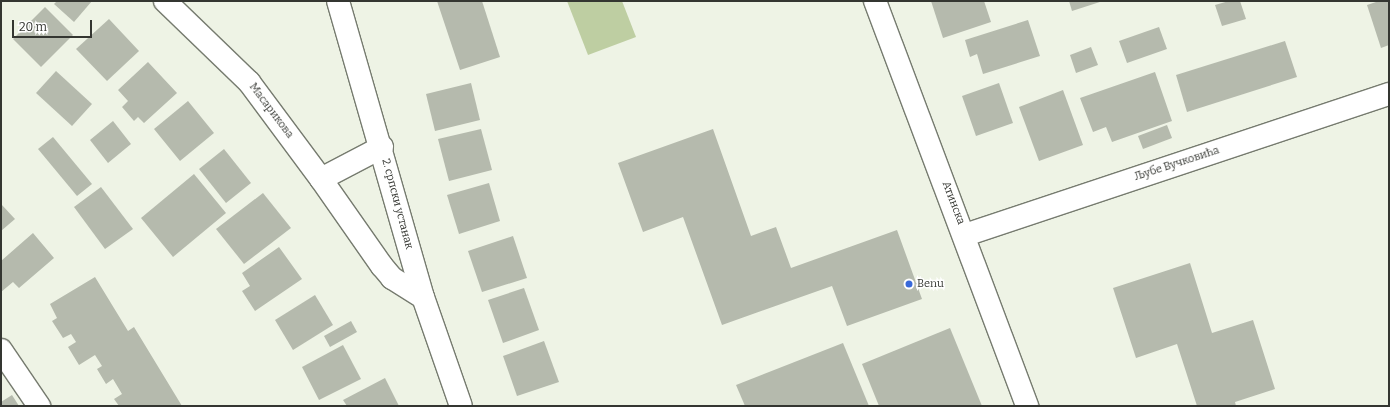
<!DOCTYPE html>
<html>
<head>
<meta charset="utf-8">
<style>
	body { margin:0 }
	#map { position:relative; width:1390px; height:407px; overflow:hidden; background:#eef3e5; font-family:Bitter,serif }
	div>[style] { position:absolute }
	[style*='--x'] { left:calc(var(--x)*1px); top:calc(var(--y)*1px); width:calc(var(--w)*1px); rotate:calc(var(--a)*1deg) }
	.green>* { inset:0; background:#becea2 }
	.building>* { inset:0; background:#b5baad }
	.roads { filter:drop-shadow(1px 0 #767b6f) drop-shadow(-1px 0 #767b6f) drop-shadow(0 1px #767b6f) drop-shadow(0 -1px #767b6f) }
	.street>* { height:22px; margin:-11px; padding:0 11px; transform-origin:11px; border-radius:11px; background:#fff }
	.secondary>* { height:22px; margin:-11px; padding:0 11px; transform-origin:11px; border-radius:11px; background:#fff }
	.dots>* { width:11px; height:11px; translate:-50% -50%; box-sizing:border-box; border:2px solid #fff; border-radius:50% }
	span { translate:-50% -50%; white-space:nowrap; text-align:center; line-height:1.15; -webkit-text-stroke:3px #fff; paint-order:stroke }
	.street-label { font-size:11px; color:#343631 }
	.poi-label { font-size:11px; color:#343631 }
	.left { translate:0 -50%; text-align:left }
	.frame { position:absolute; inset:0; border:2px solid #343631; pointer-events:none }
	.scale { position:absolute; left:12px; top:20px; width:80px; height:18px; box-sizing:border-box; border:2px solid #343631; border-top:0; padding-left:5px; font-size:12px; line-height:14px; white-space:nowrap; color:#343631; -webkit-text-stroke:3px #fff; paint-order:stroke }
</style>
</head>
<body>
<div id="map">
	<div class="green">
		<div style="clip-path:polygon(567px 1px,622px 1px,636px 37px,588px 55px)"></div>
	</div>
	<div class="building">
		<div style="clip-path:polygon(57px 1px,92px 1px,74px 22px,54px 4px)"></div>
		<div style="clip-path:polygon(437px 1px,482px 1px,500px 57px,460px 70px)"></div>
		<div style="clip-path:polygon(931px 1px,984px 1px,991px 22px,943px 38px)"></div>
		<div style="clip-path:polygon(1069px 1px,1103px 1px,1072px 11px)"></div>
		<div style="clip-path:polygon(1229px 1px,1240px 1px,1246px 19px,1222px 26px,1215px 5px)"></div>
		<div style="clip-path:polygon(1379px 1px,1389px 1px,1389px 45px,1381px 48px,1367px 5px)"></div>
		<div style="clip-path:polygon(45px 7px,73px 35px,41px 67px,13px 39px)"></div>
		<div style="clip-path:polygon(109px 19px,139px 51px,107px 81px,76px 49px)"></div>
		<div style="clip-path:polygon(1028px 20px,1040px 56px,983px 74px,977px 54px,970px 57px,965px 40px)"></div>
		<div style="clip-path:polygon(1159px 27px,1167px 49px,1127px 63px,1119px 41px)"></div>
		<div style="clip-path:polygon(1285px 41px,1297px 77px,1187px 112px,1176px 75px)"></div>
		<div style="clip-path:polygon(1091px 47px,1098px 65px,1076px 73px,1070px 55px)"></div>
		<div style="clip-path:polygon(148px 62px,177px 93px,144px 123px,138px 117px,134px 121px,122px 107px,128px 101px,118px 90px)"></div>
		<div style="clip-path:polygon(56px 71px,92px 104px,72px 126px,36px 93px)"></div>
		<div style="clip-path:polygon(1155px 72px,1172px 121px,1112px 142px,1106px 127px,1093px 132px,1080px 98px)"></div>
		<div style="clip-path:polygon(471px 83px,480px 120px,435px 131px,426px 94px)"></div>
		<div style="clip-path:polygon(999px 83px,1013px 123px,976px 136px,962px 96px)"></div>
		<div style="clip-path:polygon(1063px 90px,1083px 145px,1039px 161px,1019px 107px)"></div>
		<div style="clip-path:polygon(188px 101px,214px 133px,180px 161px,154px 129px)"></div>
		<div style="clip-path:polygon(113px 121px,131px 144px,108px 163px,90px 140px)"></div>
		<div style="clip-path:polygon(1167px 125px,1172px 138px,1143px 149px,1138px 136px)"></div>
		<div style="clip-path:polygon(481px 129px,492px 170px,449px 181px,438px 139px)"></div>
		<div style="clip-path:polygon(713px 129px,751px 236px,776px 227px,791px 268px,897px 230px,922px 299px,847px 326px,832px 286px,722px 325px,683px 217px,643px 232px,618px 163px)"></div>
		<div style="clip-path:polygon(53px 137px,92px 184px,77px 196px,38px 149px)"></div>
		<div style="clip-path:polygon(224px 149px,251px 183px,226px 203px,199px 169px)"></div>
		<div style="clip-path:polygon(194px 174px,226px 213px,173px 257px,141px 218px)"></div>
		<div style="clip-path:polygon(489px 183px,500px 221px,459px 234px,447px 195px)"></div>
		<div style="clip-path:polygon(101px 187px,133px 229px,105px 249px,74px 207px)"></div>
		<div style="clip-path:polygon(263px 193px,291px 228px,244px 264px,216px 229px)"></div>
		<div style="clip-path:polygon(1px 204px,15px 219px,1px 231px)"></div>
		<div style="clip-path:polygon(33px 233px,54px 258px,19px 288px,13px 282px,1px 292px,1px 261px)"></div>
		<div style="clip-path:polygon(513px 236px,527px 278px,482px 292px,468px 251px)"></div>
		<div style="clip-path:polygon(279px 247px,302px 279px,255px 311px,242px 291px,250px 286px,242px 273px)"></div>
		<div style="clip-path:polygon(1190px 263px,1212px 333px,1253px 320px,1275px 389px,1235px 402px,1236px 406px,1197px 406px,1177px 344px,1136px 358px,1113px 288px)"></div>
		<div style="clip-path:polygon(95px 277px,128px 331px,134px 327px,182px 406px,119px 406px,114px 399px,122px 394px,113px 379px,106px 384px,97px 369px,102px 366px,95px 355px,79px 365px,68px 347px,76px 342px,71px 334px,63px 338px,52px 321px,57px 318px,50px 304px)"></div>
		<div style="clip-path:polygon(524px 288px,539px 330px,503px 343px,488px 300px)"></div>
		<div style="clip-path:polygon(315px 295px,333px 325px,293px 350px,275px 320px)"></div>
		<div style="clip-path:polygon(351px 321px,357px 332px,330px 347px,324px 336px)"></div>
		<div style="clip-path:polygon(950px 328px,982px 406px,879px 406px,862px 364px)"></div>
		<div style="clip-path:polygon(544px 341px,559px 382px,517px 396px,503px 356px)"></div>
		<div style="clip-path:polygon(843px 343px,869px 406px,745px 406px,736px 385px)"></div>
		<div style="clip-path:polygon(343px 345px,361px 379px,319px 400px,302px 367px)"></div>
		<div style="clip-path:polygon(385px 378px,399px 406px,347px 406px,343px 400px)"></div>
		<div style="clip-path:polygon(12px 395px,19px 406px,1px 406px,1px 402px)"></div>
	</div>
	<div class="roads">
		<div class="street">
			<div style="--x:165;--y:1;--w:117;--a:44"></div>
			<div style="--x:249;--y:82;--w:121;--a:53.4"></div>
			<div style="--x:321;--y:179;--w:69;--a:-27.7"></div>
			<div style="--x:338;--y:1;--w:308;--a:74"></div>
			<div style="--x:423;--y:297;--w:115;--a:70.8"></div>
			<div style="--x:321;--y:179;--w:106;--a:55"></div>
			<div style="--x:382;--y:266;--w:16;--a:50"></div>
			<div style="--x:392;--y:278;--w:36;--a:32"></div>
			<div style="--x:965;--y:235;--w:447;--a:-18.4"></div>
			<div style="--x:1;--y:350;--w:68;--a:55.8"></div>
		</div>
		<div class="secondary">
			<div style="--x:875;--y:1;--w:433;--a:69.4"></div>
		</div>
	</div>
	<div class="dots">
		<div style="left:909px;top:284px;background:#3969d9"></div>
	</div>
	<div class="street-label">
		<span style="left:271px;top:111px;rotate:53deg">Масарикова</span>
		<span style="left:1177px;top:164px;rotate:-18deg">Љубе Вучковића</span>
		<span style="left:953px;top:203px;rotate:69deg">Атинска</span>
		<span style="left:397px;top:204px;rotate:75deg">2. српски устанак</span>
	</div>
	<div class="poi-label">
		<span class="left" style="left:917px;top:284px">Benu</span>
	</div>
	<div class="frame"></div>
	<div class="scale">20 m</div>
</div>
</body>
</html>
